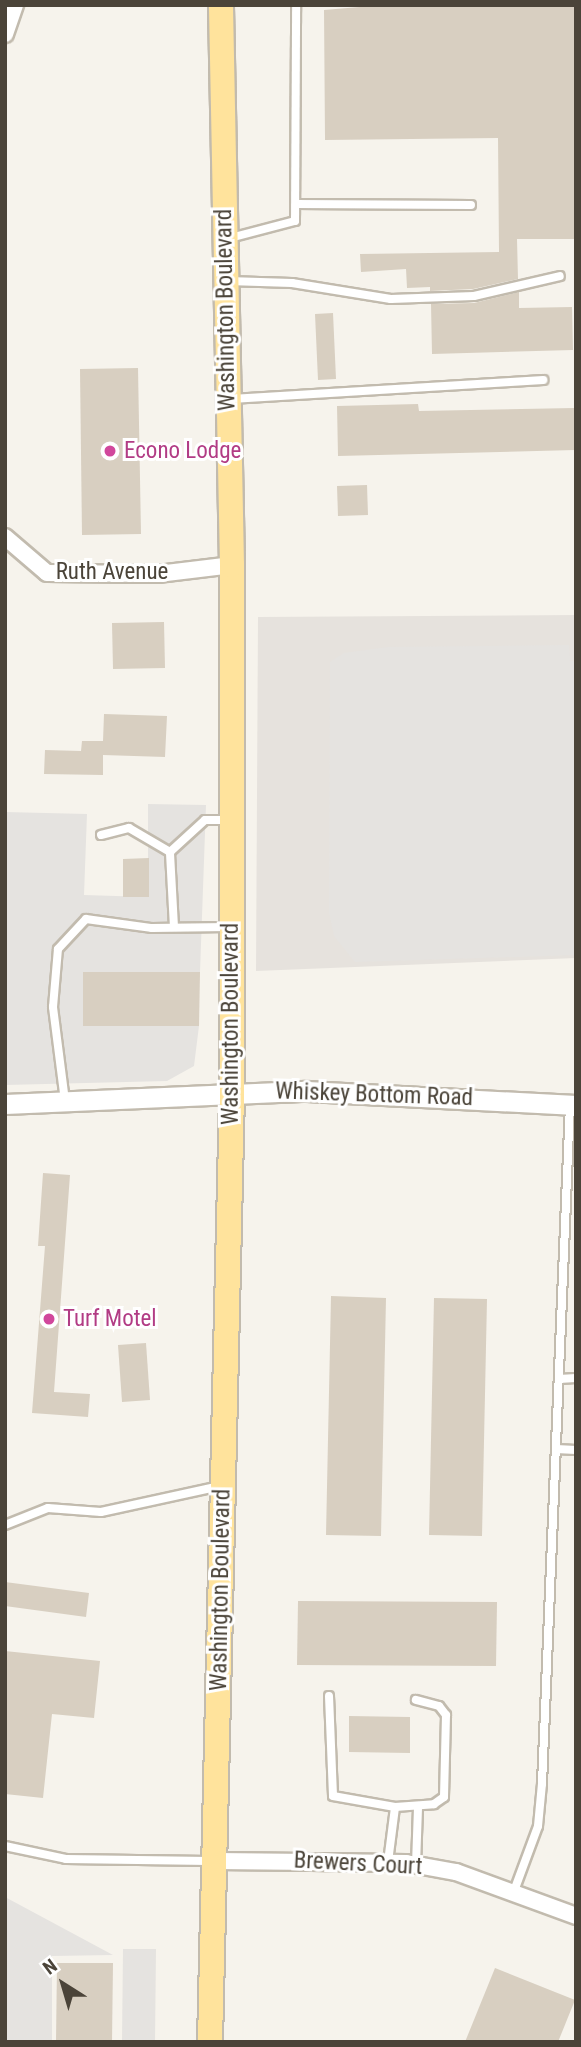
<!DOCTYPE html>
<html>
<head>
<meta charset="utf-8">
<style>
	body { margin:0 }
	#map { position:relative; width:581px; height:2047px; overflow:hidden; background:#f6f3ec; font-family:"Roboto Condensed",sans-serif }
	div>[style] { position:absolute }
	[style*='--x'] { left:calc(var(--x)*1px); top:calc(var(--y)*1px); width:calc(var(--w)*1px); rotate:calc(var(--a)*1deg) }
	.industrial>* { inset:0; background:#e6e2dd }
	.parking>* { inset:0; background:#e5e3e0 }
	.building>* { inset:0; background:#d8cfc1 }
	.roads { filter:drop-shadow(2px 0 #c2bbae) drop-shadow(-2px 0 #c2bbae) drop-shadow(0 2px #c2bbae) drop-shadow(0 -2px #c2bbae) }
	.service>* { height:8px; margin:-4px; padding:0 4px; transform-origin:4px; border-radius:4px; background:#fff }
	.minor>* { height:16px; margin:-8px; padding:0 8px; transform-origin:8px; border-radius:8px; background:#fff }
	.tertiary>* { height:19px; margin:-9.5px; padding:0 9.5px; transform-origin:9.5px; border-radius:9.5px; background:#fff }
	.primary>* { height:24px; margin:-12px; padding:0 12px; transform-origin:12px; border-radius:12px; background:#ffe39c }
	.dots>* { width:19px; height:19px; translate:-50% -50%; box-sizing:border-box; border:4px solid #fff; border-radius:50% }
	span { translate:-50% -50%; white-space:nowrap; text-align:center; line-height:1.15; -webkit-text-stroke:6px #fff; paint-order:stroke }
	.street-label { font-size:23px; color:#4b4439 }
	.hotel-label { font-size:23px; color:#b23c85 }
	.left { translate:0 -50%; text-align:left }
	.frame { position:absolute; inset:0; border:7px solid #4b4439; pointer-events:none }
	.north { position:absolute; left:28px; top:1949px; width:70px; height:70px; -webkit-text-stroke:5px #fff; paint-order:stroke; rotate:323deg; font-size:19px; font-weight:700; line-height:28px; text-align:center; color:#4b4439 }
	.north::after { content:''; display:block; margin:auto; width:24px; height:32px; background:#4b4439; clip-path:polygon(50% 0,100% 100%,50% 72%,0 100%) }
</style>
</head>
<body>
<div id="map">
	<div class="industrial">
		<div style="clip-path:polygon(576px 615px,576px 958px,256px 971px,258px 617px)"></div>
	</div>
	<div class="parking">
		<div style="clip-path:polygon(569px 645px,570px 661px,576px 661px,576px 955px,355px 962px,334px 936px,329px 912px,330px 662px,344px 653px,388px 647px)"></div>
		<div style="clip-path:polygon(148px 804px,206px 805px,200px 972px,83px 972px,83px 1026px,199px 1026px,194px 1066px,167px 1081px,5px 1085px,5px 812px,87px 814px,84px 895px,148px 897px)"></div>
		<div style="clip-path:polygon(5px 1897px,113px 1955px,52px 1956px,52px 2042px,5px 2042px)"></div>
		<div style="clip-path:polygon(123px 1949px,156px 1949px,155px 2042px,122px 2042px)"></div>
	</div>
	<div class="building">
		<div style="clip-path:polygon(383px 5px,576px 5px,576px 239px,517px 239px,518px 279px,473px 289px,430px 291px,430px 287px,407px 288px,406px 269px,361px 272px,360px 254px,499px 252px,498px 138px,325px 140px,324px 10px)"></div>
		<div style="clip-path:polygon(519px 292px,519px 308px,572px 307px,573px 350px,432px 354px,431px 304px,474px 303px)"></div>
		<div style="clip-path:polygon(333px 313px,336px 379px,318px 380px,315px 314px)"></div>
		<div style="clip-path:polygon(138px 368px,141px 534px,82px 535px,80px 369px)"></div>
		<div style="clip-path:polygon(418px 404px,419px 411px,574px 408px,575px 450px,338px 456px,337px 406px)"></div>
		<div style="clip-path:polygon(367px 485px,368px 515px,338px 516px,337px 486px)"></div>
		<div style="clip-path:polygon(164px 622px,165px 668px,113px 669px,112px 623px)"></div>
		<div style="clip-path:polygon(104px 714px,167px 716px,165px 757px,103px 755px,103px 775px,44px 774px,45px 750px,81px 751px,82px 741px,103px 741px)"></div>
		<div style="clip-path:polygon(149px 858px,149px 897px,123px 897px,123px 859px)"></div>
		<div style="clip-path:polygon(83px 972px,200px 972px,199px 1026px,83px 1026px)"></div>
		<div style="clip-path:polygon(43px 1173px,70px 1175px,54px 1392px,90px 1394px,88px 1417px,32px 1413px,45px 1246px,38px 1246px)"></div>
		<div style="clip-path:polygon(331px 1296px,386px 1298px,381px 1536px,326px 1535px)"></div>
		<div style="clip-path:polygon(434px 1298px,487px 1299px,482px 1536px,429px 1535px)"></div>
		<div style="clip-path:polygon(146px 1343px,150px 1400px,122px 1402px,118px 1345px)"></div>
		<div style="clip-path:polygon(5px 1582px,89px 1593px,86px 1617px,5px 1606px)"></div>
		<div style="clip-path:polygon(298px 1601px,497px 1602px,496px 1666px,297px 1665px)"></div>
		<div style="clip-path:polygon(5px 1651px,100px 1661px,94px 1718px,52px 1714px,43px 1798px,5px 1794px)"></div>
		<div style="clip-path:polygon(349px 1716px,410px 1717px,410px 1753px,349px 1752px)"></div>
		<div style="clip-path:polygon(57px 1963px,113px 1963px,112px 2042px,56px 2042px)"></div>
		<div style="clip-path:polygon(495px 1968px,575px 2000px,558px 2042px,465px 2042px)"></div>
	</div>
	<div class="roads">
		<div class="service">
			<div style="--x:296;--y:204;--w:175;--a:0.3"></div>
			<div style="--x:230;--y:238;--w:67;--a:-14.7"></div>
			<div style="--x:295;--y:221;--w:216;--a:-89.7"></div>
			<div style="--x:228;--y:281;--w:64;--a:1.8"></div>
			<div style="--x:292;--y:283;--w:100;--a:9.2"></div>
			<div style="--x:391;--y:299;--w:83;--a:-2.1"></div>
			<div style="--x:474;--y:296;--w:88;--a:-13.1"></div>
			<div style="--x:231;--y:399;--w:313;--a:-3.5"></div>
			<div style="--x:101;--y:835;--w:29;--a:-14"></div>
			<div style="--x:129;--y:828;--w:48;--a:30.3"></div>
			<div style="--x:174;--y:927;--w:75;--a:-93.1"></div>
			<div style="--x:170;--y:852;--w:47;--a:-42.4"></div>
			<div style="--x:205;--y:820;--w:24;--a:0"></div>
			<div style="--x:65;--y:1101;--w:95;--a:-97.3"></div>
			<div style="--x:53;--y:1007;--w:58;--a:-85.1"></div>
			<div style="--x:58;--y:949;--w:41;--a:-47"></div>
			<div style="--x:86;--y:919;--w:67;--a:7.8"></div>
			<div style="--x:152;--y:928;--w:76;--a:-0.8"></div>
			<div style="--x:559;--y:1379;--w:17;--a:-3"></div>
			<div style="--x:556;--y:1449;--w:20;--a:3"></div>
			<div style="--x:5;--y:1525;--w:46;--a:-21.6"></div>
			<div style="--x:48;--y:1508;--w:53;--a:4.3"></div>
			<div style="--x:101;--y:1512;--w:122;--a:-12.3"></div>
			<div style="--x:329;--y:1696;--w:100;--a:87.7"></div>
			<div style="--x:333;--y:1796;--w:63;--a:10.1"></div>
			<div style="--x:395;--y:1807;--w:39;--a:-4"></div>
			<div style="--x:434;--y:1804;--w:12;--a:-35"></div>
			<div style="--x:444;--y:1797;--w:82;--a:-88.6"></div>
			<div style="--x:446;--y:1715;--w:11;--a:-128"></div>
			<div style="--x:439;--y:1706;--w:24;--a:-165"></div>
			<div style="--x:5;--y:1846;--w:62;--a:12"></div>
			<div style="--x:66;--y:1859;--w:143;--a:0.8"></div>
			<div style="--x:388;--y:1862;--w:55;--a:-82.7"></div>
			<div style="--x:416;--y:1865;--w:58;--a:-88"></div>
			<div style="--x:514;--y:1891;--w:69;--a:-69.7"></div>
			<div style="--x:538;--y:1826;--w:42;--a:-84.6"></div>
			<div style="--x:542;--y:1784;--w:681;--a:-87.64"></div>
		</div>
		<div class="minor">
			<div style="--x:5;--y:34;--w:31;--a:-71"></div>
			<div style="--x:5;--y:537;--w:55;--a:40.6"></div>
			<div style="--x:47;--y:573;--w:111;--a:0.5"></div>
			<div style="--x:158;--y:574;--w:75;--a:-6.9"></div>
			<div style="--x:216;--y:1861;--w:190;--a:0.6"></div>
			<div style="--x:406;--y:1863;--w:51;--a:10.2"></div>
			<div style="--x:456;--y:1872;--w:128;--a:20.1"></div>
		</div>
		<div class="tertiary">
			<div style="--x:5;--y:1104;--w:302;--a:-2.5"></div>
			<div style="--x:307;--y:1091;--w:269;--a:3"></div>
		</div>
		<div class="primary">
			<div style="--x:210;--y:2042;--w:950;--a:-88.67"></div>
			<div style="--x:232;--y:1092;--w:527;--a:-90"></div>
			<div style="--x:232;--y:565;--w:560;--a:-91.13"></div>
		</div>
	</div>
	<div class="dots">
		<div style="left:110px;top:451px;background:#d1479c"></div>
		<div style="left:49px;top:1319px;background:#d1479c"></div>
	</div>
	<div class="street-label">
		<span style="left:226px;top:310px;rotate:-91deg">Washington Boulevard</span>
		<span style="left:112px;top:572px">Ruth Avenue</span>
		<span style="left:231px;top:1024px;rotate:-90deg">Washington Boulevard</span>
		<span style="left:374px;top:1095px;rotate:2deg">Whiskey Bottom Road</span>
		<span style="left:221px;top:1590px;rotate:-89deg">Washington Boulevard</span>
		<span style="left:358px;top:1864px;rotate:3deg">Brewers Court</span>
	</div>
	<div class="hotel-label">
		<span class="left" style="left:124px;top:451px">Econo Lodge</span>
		<span class="left" style="left:63px;top:1319px">Turf Motel</span>
	</div>
	<div class="frame"></div>
	<div class="north">N</div>
</div>
</body>
</html>
